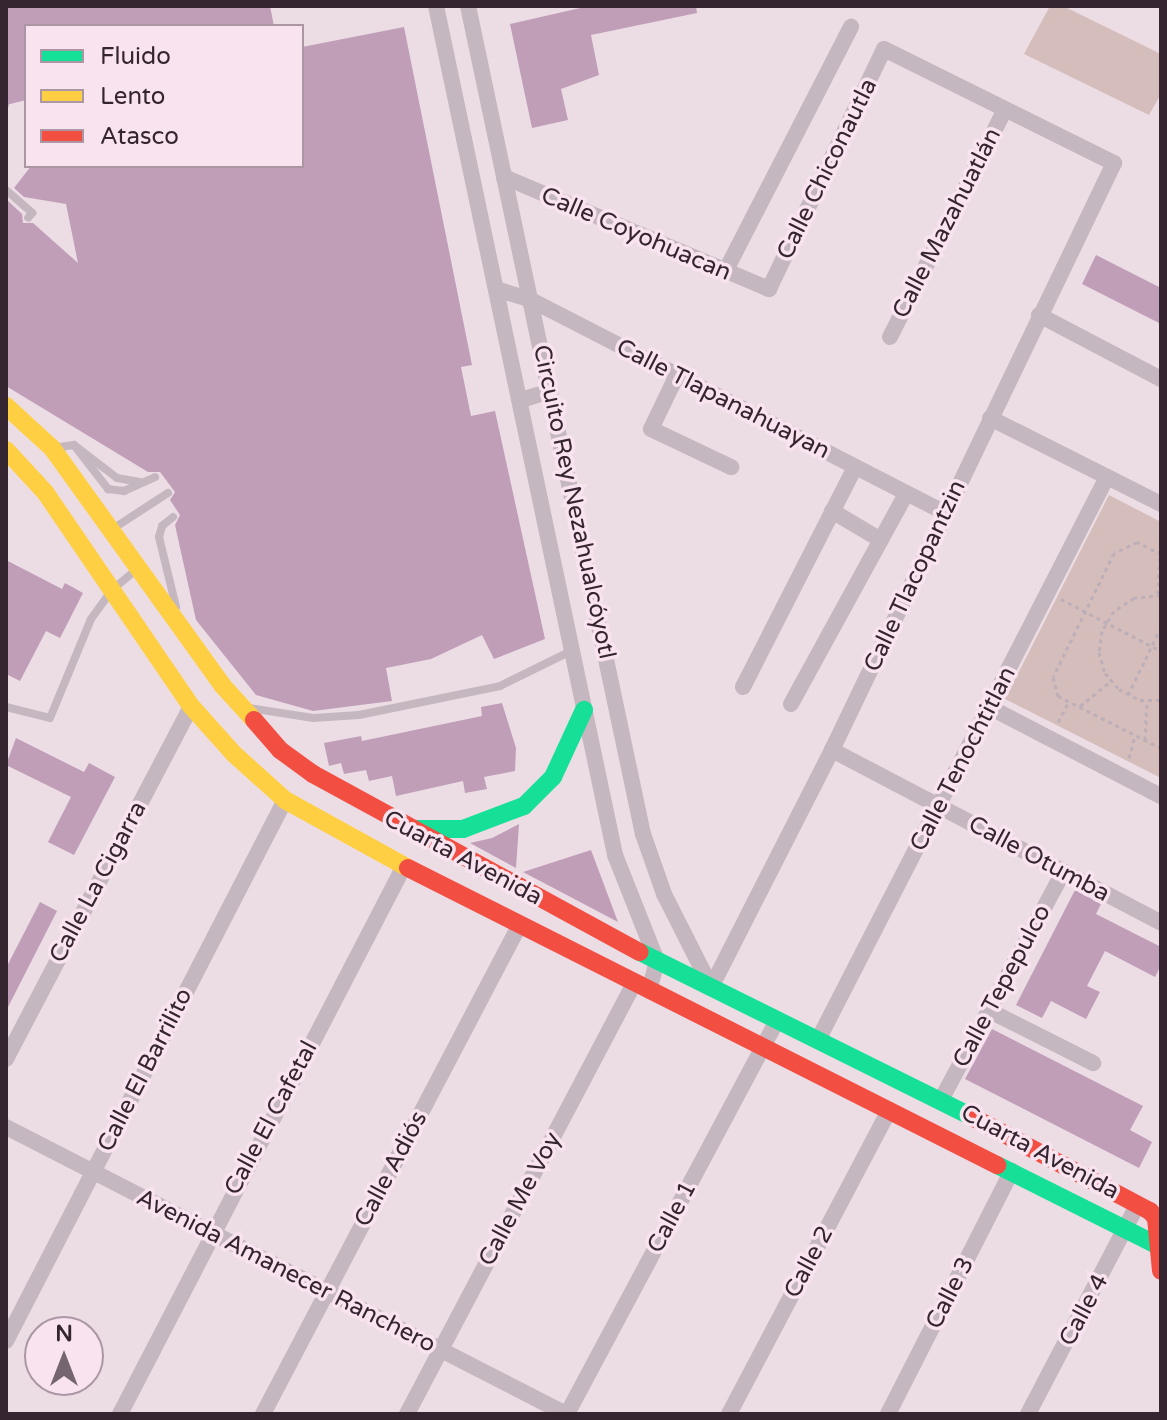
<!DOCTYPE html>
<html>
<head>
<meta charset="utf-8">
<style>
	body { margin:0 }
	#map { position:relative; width:1167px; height:1420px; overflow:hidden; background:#ecdde5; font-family:"Varela Round",sans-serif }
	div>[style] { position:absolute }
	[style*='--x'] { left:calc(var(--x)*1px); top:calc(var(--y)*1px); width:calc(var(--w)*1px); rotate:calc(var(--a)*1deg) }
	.green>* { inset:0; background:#d4bdba }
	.building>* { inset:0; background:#c09eb8 }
	.path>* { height:3px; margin-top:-1.5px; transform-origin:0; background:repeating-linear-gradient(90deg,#bdafb8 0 4px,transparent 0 8px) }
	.lane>* { height:8px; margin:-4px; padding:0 4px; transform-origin:4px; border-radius:4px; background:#c4b7bf }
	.street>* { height:16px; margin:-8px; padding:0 8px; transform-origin:8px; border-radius:8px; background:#c4b7bf }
	.fast>* { height:18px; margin:-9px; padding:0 9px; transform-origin:9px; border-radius:9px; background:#16e098 }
	.slow>* { height:18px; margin:-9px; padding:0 9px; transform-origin:9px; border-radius:9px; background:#ffcf43 }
	.jam>* { height:18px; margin:-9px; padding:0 9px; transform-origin:9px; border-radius:9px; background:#f24e42 }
	span { translate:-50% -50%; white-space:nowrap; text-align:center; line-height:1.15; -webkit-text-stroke:7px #f9e3ef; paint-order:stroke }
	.street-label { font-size:24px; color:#342531 }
	.frame { position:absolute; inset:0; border:8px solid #342531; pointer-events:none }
	.legend { position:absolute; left:24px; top:24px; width:280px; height:144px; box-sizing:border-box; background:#f9e3ef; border:2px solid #aa97a3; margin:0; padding:10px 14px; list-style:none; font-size:24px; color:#342531 }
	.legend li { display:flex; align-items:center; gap:16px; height:40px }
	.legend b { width:40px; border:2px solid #aa97a3 }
	.north { position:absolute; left:24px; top:1316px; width:80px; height:80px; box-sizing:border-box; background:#f9e3ef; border:2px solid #aa97a3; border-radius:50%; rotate:0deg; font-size:22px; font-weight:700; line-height:32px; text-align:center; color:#342531 }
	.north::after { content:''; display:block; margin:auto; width:28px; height:36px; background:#746570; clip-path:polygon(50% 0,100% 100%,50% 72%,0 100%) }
</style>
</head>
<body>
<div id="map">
	<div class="green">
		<div style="clip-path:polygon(1050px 6px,1063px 6px,1161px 54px,1161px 94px,1149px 115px,1024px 54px)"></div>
		<div style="clip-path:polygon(1109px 495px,1161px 522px,1161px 778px,1005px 699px)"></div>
	</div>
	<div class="building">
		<div style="clip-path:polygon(6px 6px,270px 6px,274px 26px,26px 26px,26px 100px,6px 105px)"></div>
		<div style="clip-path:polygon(589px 6px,696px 6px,697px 13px,591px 35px,599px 75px,561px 89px,568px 120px,532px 128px,510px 24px)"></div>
		<div style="clip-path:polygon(404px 27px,472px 365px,461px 367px,471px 416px,495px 411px,545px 639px,494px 659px,482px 635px,431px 659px,386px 668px,392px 701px,313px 711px,256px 695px,196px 620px,175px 525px,180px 515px,170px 500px,175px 492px,160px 472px,148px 472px,6px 386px,6px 199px,22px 214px,23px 223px,33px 223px,78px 263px,66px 204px,24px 197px,14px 188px,31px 166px,302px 166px,302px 47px)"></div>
		<div style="clip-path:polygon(1096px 255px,1161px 288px,1161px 324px,1082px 284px)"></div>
		<div style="clip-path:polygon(6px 560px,62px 589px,65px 583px,83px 593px,60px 638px,46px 631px,20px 681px,6px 674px)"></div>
		<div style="clip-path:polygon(502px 703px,516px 748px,515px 771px,484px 777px,487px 789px,465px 793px,463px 781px,396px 796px,392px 776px,369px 781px,366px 770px,344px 774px,341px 763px,329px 766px,324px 743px,361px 736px,362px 741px,482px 716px,481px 707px)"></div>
		<div style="clip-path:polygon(16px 738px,84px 772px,89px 763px,115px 777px,74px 855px,48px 842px,71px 797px,6px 765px)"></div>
		<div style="clip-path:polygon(519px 824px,516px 868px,470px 843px,492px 838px)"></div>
		<div style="clip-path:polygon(591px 850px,618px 922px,523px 872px)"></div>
		<div style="clip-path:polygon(1075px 890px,1101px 904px,1096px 914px,1161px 947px,1161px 965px,1155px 977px,1105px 951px,1087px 986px,1100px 992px,1086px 1019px,1051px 1001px,1042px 1018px,1016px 1005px)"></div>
		<div style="clip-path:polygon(40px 902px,57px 911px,6px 1011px,6px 968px)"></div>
		<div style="clip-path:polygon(992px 1029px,1143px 1106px,1130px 1130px,1152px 1142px,1139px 1168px,965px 1079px)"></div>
	</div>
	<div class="path">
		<div style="--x:6;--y:107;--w:4;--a:-56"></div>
		<div style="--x:1161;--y:554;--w:27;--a:-153"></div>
		<div style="--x:1137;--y:542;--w:25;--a:154"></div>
		<div style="--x:1114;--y:553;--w:138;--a:116.2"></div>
		<div style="--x:1053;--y:677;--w:20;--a:75"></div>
		<div style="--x:1058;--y:696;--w:115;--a:26.8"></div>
		<div style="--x:1158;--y:594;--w:72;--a:-87.6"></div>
		<div style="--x:1161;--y:595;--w:27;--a:174"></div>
		<div style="--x:1134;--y:598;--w:24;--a:147"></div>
		<div style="--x:1114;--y:611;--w:23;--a:121"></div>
		<div style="--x:1102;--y:631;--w:21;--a:98"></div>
		<div style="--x:1099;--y:652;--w:22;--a:74"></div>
		<div style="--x:1105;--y:673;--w:21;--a:49"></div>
		<div style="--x:1119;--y:689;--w:24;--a:28"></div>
		<div style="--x:1140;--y:700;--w:21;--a:0"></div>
		<div style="--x:1061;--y:599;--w:113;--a:27.5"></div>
		<div style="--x:1128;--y:695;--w:76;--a:-64.1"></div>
		<div style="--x:1080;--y:706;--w:40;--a:-39"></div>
		<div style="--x:1058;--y:722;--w:24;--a:-62"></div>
		<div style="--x:1145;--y:740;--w:39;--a:-87"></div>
		<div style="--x:1129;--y:758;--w:24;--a:-75"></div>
	</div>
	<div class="lane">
		<div style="--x:6;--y:190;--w:35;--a:41"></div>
		<div style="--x:32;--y:213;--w:6;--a:129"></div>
		<div style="--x:74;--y:445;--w:56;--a:52.3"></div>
		<div style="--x:108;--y:489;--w:16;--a:7"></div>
		<div style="--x:124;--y:491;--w:34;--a:-24"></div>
		<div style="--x:53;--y:448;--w:21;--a:-8"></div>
		<div style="--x:74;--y:445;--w:54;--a:37.5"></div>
		<div style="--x:117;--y:478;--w:23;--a:10"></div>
		<div style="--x:173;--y:517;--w:14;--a:141"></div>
		<div style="--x:162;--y:526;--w:11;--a:105"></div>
		<div style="--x:159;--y:537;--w:72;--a:76.3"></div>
		<div style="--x:111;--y:530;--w:68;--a:-33"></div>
		<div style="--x:6;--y:707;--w:45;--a:14"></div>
		<div style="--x:50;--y:718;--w:107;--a:-67.5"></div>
		<div style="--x:91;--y:619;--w:36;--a:-54"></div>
		<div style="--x:112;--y:590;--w:33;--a:-40"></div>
		<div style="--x:249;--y:708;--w:65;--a:8.9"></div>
		<div style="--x:313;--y:718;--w:46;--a:-3.7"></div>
		<div style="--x:359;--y:715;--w:144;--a:-11.6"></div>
		<div style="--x:500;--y:686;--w:79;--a:-26.2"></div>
	</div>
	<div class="street">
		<div style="--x:436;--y:6;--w:868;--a:78.09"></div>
		<div style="--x:615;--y:855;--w:114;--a:68.4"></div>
		<div style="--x:657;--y:961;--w:31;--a:105"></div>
		<div style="--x:468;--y:6;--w:846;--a:78.07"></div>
		<div style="--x:643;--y:834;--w:64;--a:70.7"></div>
		<div style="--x:664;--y:894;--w:104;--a:63.2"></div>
		<div style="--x:504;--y:177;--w:288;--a:22.9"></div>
		<div style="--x:769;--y:289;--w:266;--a:-64.4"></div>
		<div style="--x:884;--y:49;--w:257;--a:26.4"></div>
		<div style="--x:1114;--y:163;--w:651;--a:115.66"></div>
		<div style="--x:832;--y:750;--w:266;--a:117"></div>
		<div style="--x:725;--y:272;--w:276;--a:-62.8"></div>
		<div style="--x:499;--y:290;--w:34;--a:17"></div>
		<div style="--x:531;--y:300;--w:466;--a:27.2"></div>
		<div style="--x:1039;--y:315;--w:138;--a:27.7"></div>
		<div style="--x:890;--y:337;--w:255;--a:-63.2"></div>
		<div style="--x:677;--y:375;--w:60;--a:115.7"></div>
		<div style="--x:651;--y:429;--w:89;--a:25.4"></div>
		<div style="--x:521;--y:400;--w:31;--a:-17"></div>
		<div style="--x:990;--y:418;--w:191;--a:26.7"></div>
		<div style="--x:832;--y:511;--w:57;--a:30.6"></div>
		<div style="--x:743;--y:687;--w:247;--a:-63"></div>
		<div style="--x:791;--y:704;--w:239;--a:-61.3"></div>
		<div style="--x:989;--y:707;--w:194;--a:27.4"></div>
		<div style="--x:832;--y:750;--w:372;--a:27.7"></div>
		<div style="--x:988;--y:1010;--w:118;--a:26.8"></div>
		<div style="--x:818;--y:1040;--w:633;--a:-62.83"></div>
		<div style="--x:6;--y:1059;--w:399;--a:-62.3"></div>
		<div style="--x:941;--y:1100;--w:259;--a:-61.8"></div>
		<div style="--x:6;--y:1127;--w:629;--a:27.14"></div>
		<div style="--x:6;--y:1341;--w:609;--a:-62.72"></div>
		<div style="--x:120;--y:1414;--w:617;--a:-62.6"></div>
		<div style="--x:263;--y:1414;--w:553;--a:-62.32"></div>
		<div style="--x:407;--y:1414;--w:487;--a:-62.2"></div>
		<div style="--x:567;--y:1414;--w:446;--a:-61.9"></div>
		<div style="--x:729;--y:1414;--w:344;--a:-62.2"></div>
		<div style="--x:888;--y:1414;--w:273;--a:-63"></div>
		<div style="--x:1028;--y:1414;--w:237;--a:-62.4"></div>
	</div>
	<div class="fast">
		<div style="--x:413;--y:829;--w:50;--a:0"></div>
		<div style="--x:463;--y:829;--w:65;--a:-20.7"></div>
		<div style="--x:524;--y:806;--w:41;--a:-45"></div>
		<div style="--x:553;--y:777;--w:74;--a:-65.2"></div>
		<div style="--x:640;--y:952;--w:373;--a:26.4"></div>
		<div style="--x:997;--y:1165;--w:179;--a:26.6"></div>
	</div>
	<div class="slow">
		<div style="--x:6;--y:406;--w:62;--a:42.4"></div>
		<div style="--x:52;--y:448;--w:292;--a:54.3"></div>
		<div style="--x:222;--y:685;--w:47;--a:47.6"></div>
		<div style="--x:6;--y:450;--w:57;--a:47.1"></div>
		<div style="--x:45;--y:492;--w:259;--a:55.7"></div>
		<div style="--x:191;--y:706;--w:64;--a:48.1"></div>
		<div style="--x:234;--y:754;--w:69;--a:42"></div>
		<div style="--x:285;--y:800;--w:141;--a:28.9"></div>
	</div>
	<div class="jam">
		<div style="--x:254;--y:720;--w:40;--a:49"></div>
		<div style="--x:280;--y:750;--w:41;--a:36"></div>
		<div style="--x:313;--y:774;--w:372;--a:28.6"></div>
		<div style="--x:408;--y:868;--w:660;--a:26.76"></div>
		<div style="--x:974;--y:1118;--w:199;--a:27.9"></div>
		<div style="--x:1150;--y:1211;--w:9;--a:49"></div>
		<div style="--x:1156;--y:1218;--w:53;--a:84.6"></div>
	</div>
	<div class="street-label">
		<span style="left:827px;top:169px;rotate:-64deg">Calle Chiconautla</span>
		<span style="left:947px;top:223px;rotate:-63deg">Calle Mazahuatlán</span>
		<span style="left:636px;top:234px;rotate:23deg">Calle Coyohuacan</span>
		<span style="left:723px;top:399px;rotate:27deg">Calle Tlapanahuayan</span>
		<span style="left:574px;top:502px;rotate:78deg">Circuito Rey Nezahualcóyotl</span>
		<span style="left:915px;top:576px;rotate:-65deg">Calle Tlacopantzin</span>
		<span style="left:963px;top:759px;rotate:-63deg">Calle Tenochtitlan</span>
		<span style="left:463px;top:858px;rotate:28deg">Cuarta Avenida</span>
		<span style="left:1039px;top:859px;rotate:28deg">Calle Otumba</span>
		<span style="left:98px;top:882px;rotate:-62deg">Calle La Cigarra</span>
		<span style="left:1002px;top:986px;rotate:-62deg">Calle Tepepulco</span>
		<span style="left:145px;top:1070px;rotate:-63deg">Calle El Barrilito</span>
		<span style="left:271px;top:1118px;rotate:-62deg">Calle El Cafetal</span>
		<span style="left:1040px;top:1152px;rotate:28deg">Cuarta Avenida</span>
		<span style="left:391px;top:1169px;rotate:-62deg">Calle Adiós</span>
		<span style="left:520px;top:1199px;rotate:-62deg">Calle Me Voy</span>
		<span style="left:672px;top:1217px;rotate:-62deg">Calle 1</span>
		<span style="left:809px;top:1262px;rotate:-62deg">Calle 2</span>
		<span style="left:286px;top:1271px;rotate:27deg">Avenida Amanecer Ranchero</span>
		<span style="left:950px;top:1293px;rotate:-63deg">Calle 3</span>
		<span style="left:1084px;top:1310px;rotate:-62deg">Calle 4</span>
	</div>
	<div class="frame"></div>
	<ul class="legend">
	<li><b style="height:10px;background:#16e098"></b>Fluido</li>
	<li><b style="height:10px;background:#ffcf43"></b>Lento</li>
	<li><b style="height:10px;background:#f24e42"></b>Atasco</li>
	</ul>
	<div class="north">N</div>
</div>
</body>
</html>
